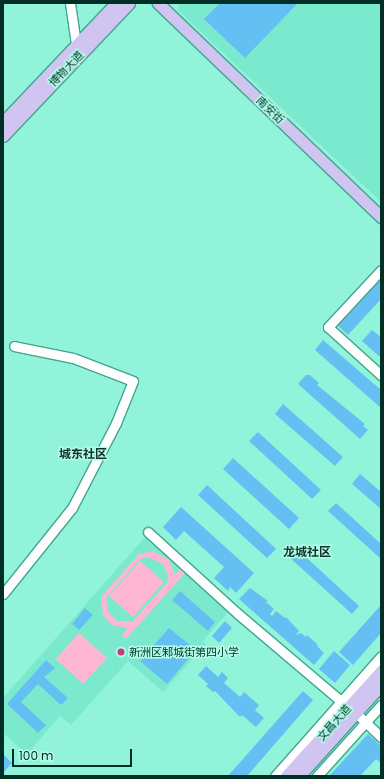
<!DOCTYPE html>
<html>
<head>
<meta charset="utf-8">
<style>
	body { margin:0 }
	#map { position:relative; width:384px; height:779px; overflow:hidden; background:#91f3d9; font-family:Poppins,"Noto Sans SC",sans-serif }
	div>[style] { position:absolute }
	[style*='--x'] { left:calc(var(--x)*1px); top:calc(var(--y)*1px); width:calc(var(--w)*1px); rotate:calc(var(--a)*1deg) }
	.built>* { inset:0; background:#7be9cd }
	.green>* { inset:0; background:#ffb6d1 }
	.building>* { inset:0; background:#64c0f2 }
	.roads { filter:drop-shadow(1px 0 #42a68f) drop-shadow(-1px 0 #42a68f) drop-shadow(0 1px #42a68f) drop-shadow(0 -1px #42a68f) }
	.minor>* { height:9px; margin:-4.5px; padding:0 4.5px; transform-origin:4.5px; border-radius:4.5px; background:#fff }
	.major>* { height:11px; margin:-5.5px; padding:0 5.5px; transform-origin:5.5px; border-radius:5.5px; background:#d0c5f1 }
	.dots>* { width:11px; height:11px; translate:-50% -50%; box-sizing:border-box; border:2px solid #b1fce7; border-radius:50% }
	span { translate:-50% -50%; white-space:nowrap; text-align:center; line-height:1.15; -webkit-text-stroke:3px #b1fce7; paint-order:stroke }
	.street-label { font-size:11px; color:#022f25 }
	.poi-label { font-size:11px; color:#022f25 }
	.left { translate:0 -50%; text-align:left }
	.neighbourhood-label { font-size:12px; color:#113029; font-weight:700 }
	.frame { position:absolute; inset:0; border:4px solid #022f25; pointer-events:none }
	.scale { position:absolute; left:12px; top:749px; width:120px; height:18px; box-sizing:border-box; border:2px solid #022f25; border-top:0; padding-left:5px; font-size:12px; line-height:14px; white-space:nowrap; color:#022f25; -webkit-text-stroke:3px #b1fce7; paint-order:stroke }
</style>
</head>
<body>
<div id="map">
	<div class="built">
		<div style="clip-path:polygon(179px 3px,381px 3px,381px 202px,178px 10px)"></div>
		<div style="clip-path:polygon(146px 536px,230px 610px,203px 641px,206px 644px,163px 692px,128px 661px,71px 725px,60px 716px,27px 754px,3px 733px,3px 698px)"></div>
	</div>
	<div class="green">
		<div style="clip-path:polygon(evenodd,153px 551px,169px 560px,175px 575px,180px 569px,185px 573px,126px 639px,122px 635px,128px 628px,112px 625px,103px 615px,101px 597px,139px 554px,153px 551px,148px 557px,163px 564px,168px 575px,167px 583px,133px 621px,117px 621px,108px 612px,106px 598px,140px 559px,148px 557px)"></div>
		<div style="clip-path:polygon(140px 561px,164px 582px,133px 617px,109px 596px)"></div>
		<div style="clip-path:polygon(79px 633px,107px 658px,83px 684px,56px 659px)"></div>
	</div>
	<div class="building">
		<div style="clip-path:polygon(220px 3px,298px 3px,245px 58px,204px 19px)"></div>
		<div style="clip-path:polygon(381px 276px,381px 299px,348px 335px,337px 325px)"></div>
		<div style="clip-path:polygon(372px 330px,381px 337px,381px 358px,362px 341px)"></div>
		<div style="clip-path:polygon(323px 340px,381px 390px,381px 408px,315px 350px)"></div>
		<div style="clip-path:polygon(306px 375px,310px 375px,319px 383px,317px 385px,365px 424px,363px 426px,368px 430px,360px 439px,298px 384px)"></div>
		<div style="clip-path:polygon(283px 404px,343px 457px,335px 466px,275px 414px)"></div>
		<div style="clip-path:polygon(258px 432px,321px 490px,312px 499px,249px 441px)"></div>
		<div style="clip-path:polygon(233px 458px,299px 518px,289px 529px,223px 469px)"></div>
		<div style="clip-path:polygon(360px 474px,381px 492px,381px 509px,352px 484px)"></div>
		<div style="clip-path:polygon(207px 485px,276px 549px,267px 558px,198px 495px)"></div>
		<div style="clip-path:polygon(336px 503px,381px 544px,381px 559px,328px 511px)"></div>
		<div style="clip-path:polygon(181px 507px,254px 573px,236px 593px,230px 587px,228px 591px,214px 578px,224px 567px,184px 531px,176px 540px,163px 527px)"></div>
		<div style="clip-path:polygon(296px 548px,359px 606px,352px 614px,289px 557px)"></div>
		<div style="clip-path:polygon(250px 588px,268px 601px,266px 602px,274px 609px,270px 614px,272px 616px,276px 611px,285px 618px,286px 617px,299px 631px,296px 635px,301px 633px,306px 637px,307px 635px,318px 645px,317px 646px,324px 653px,314px 665px,239px 599px)"></div>
		<div style="clip-path:polygon(180px 591px,215px 622px,208px 631px,172px 600px)"></div>
		<div style="clip-path:polygon(381px 605px,381px 633px,353px 665px,339px 652px)"></div>
		<div style="clip-path:polygon(85px 608px,93px 615px,79px 630px,72px 624px)"></div>
		<div style="clip-path:polygon(225px 621px,232px 628px,219px 643px,212px 636px)"></div>
		<div style="clip-path:polygon(169px 628px,196px 650px,167px 684px,140px 661px)"></div>
		<div style="clip-path:polygon(334px 651px,350px 665px,335px 683px,319px 669px)"></div>
		<div style="clip-path:polygon(46px 660px,55px 668px,44px 677px,68px 698px,61px 705px,38px 684px,21px 702px,46px 725px,38px 733px,7px 704px)"></div>
		<div style="clip-path:polygon(206px 666px,218px 677px,222px 672px,228px 678px,224px 683px,240px 697px,244px 692px,259px 705px,255px 710px,264px 718px,256px 727px,242px 715px,240px 717px,215px 691px,213px 692px,206px 686px,208px 684px,198px 675px)"></div>
		<div style="clip-path:polygon(303px 691px,313px 700px,247px 776px,228px 776px)"></div>
		<div style="clip-path:polygon(368px 734px,381px 746px,381px 763px,376px 759px,360px 776px,329px 776px)"></div>
		<div style="clip-path:polygon(3px 754px,12px 763px,3px 773px)"></div>
	</div>
	<div class="roads">
		<div class="minor">
			<div style="--x:70;--y:3;--w:41;--a:81.7"></div>
			<div style="--x:381;--y:270;--w:78;--a:132.9"></div>
			<div style="--x:328;--y:327;--w:72;--a:42.2"></div>
			<div style="--x:148;--y:532;--w:120;--a:42.3"></div>
			<div style="--x:237;--y:613;--w:145;--a:40.3"></div>
			<div style="--x:3;--y:594;--w:110;--a:-51.3"></div>
			<div style="--x:72;--y:508;--w:96;--a:-62.6"></div>
			<div style="--x:116;--y:423;--w:45;--a:-68"></div>
			<div style="--x:133;--y:381;--w:64;--a:-159"></div>
			<div style="--x:73;--y:358;--w:60;--a:-168.5"></div>
			<div style="--x:356;--y:713;--w:35;--a:44"></div>
			<div style="--x:275;--y:776;--w:160;--a:-48.5"></div>
			<div style="--x:317;--y:776;--w:96;--a:-48"></div>
		</div>
		<div class="major">
			<div style="--x:158;--y:3;--w:309;--a:43.8"></div>
			<div style="--x:3;--y:122;--w:164;--a:-46.5"></div>
			<div style="--x:3;--y:136;--w:183;--a:-46.5"></div>
			<div style="--x:286;--y:776;--w:142;--a:-47.9"></div>
			<div style="--x:299;--y:776;--w:122;--a:-48"></div>
		</div>
	</div>
	<div class="dots">
		<div style="left:121px;top:652px;background:#c13b7b"></div>
	</div>
	<div class="street-label">
		<span style="left:66px;top:69px;rotate:-46deg">博物大道</span>
		<span style="left:270px;top:110px;rotate:44deg">南安街</span>
		<span style="left:334px;top:723px;rotate:-48deg">文昌大道</span>
	</div>
	<div class="poi-label">
		<span class="left" style="left:129px;top:652px">新洲区邾城街第四小学</span>
	</div>
	<div class="neighbourhood-label">
		<span style="left:83px;top:454px">城东社区</span>
		<span style="left:307px;top:552px">龙城社区</span>
	</div>
	<div class="frame"></div>
	<div class="scale">100 m</div>
</div>
</body>
</html>
